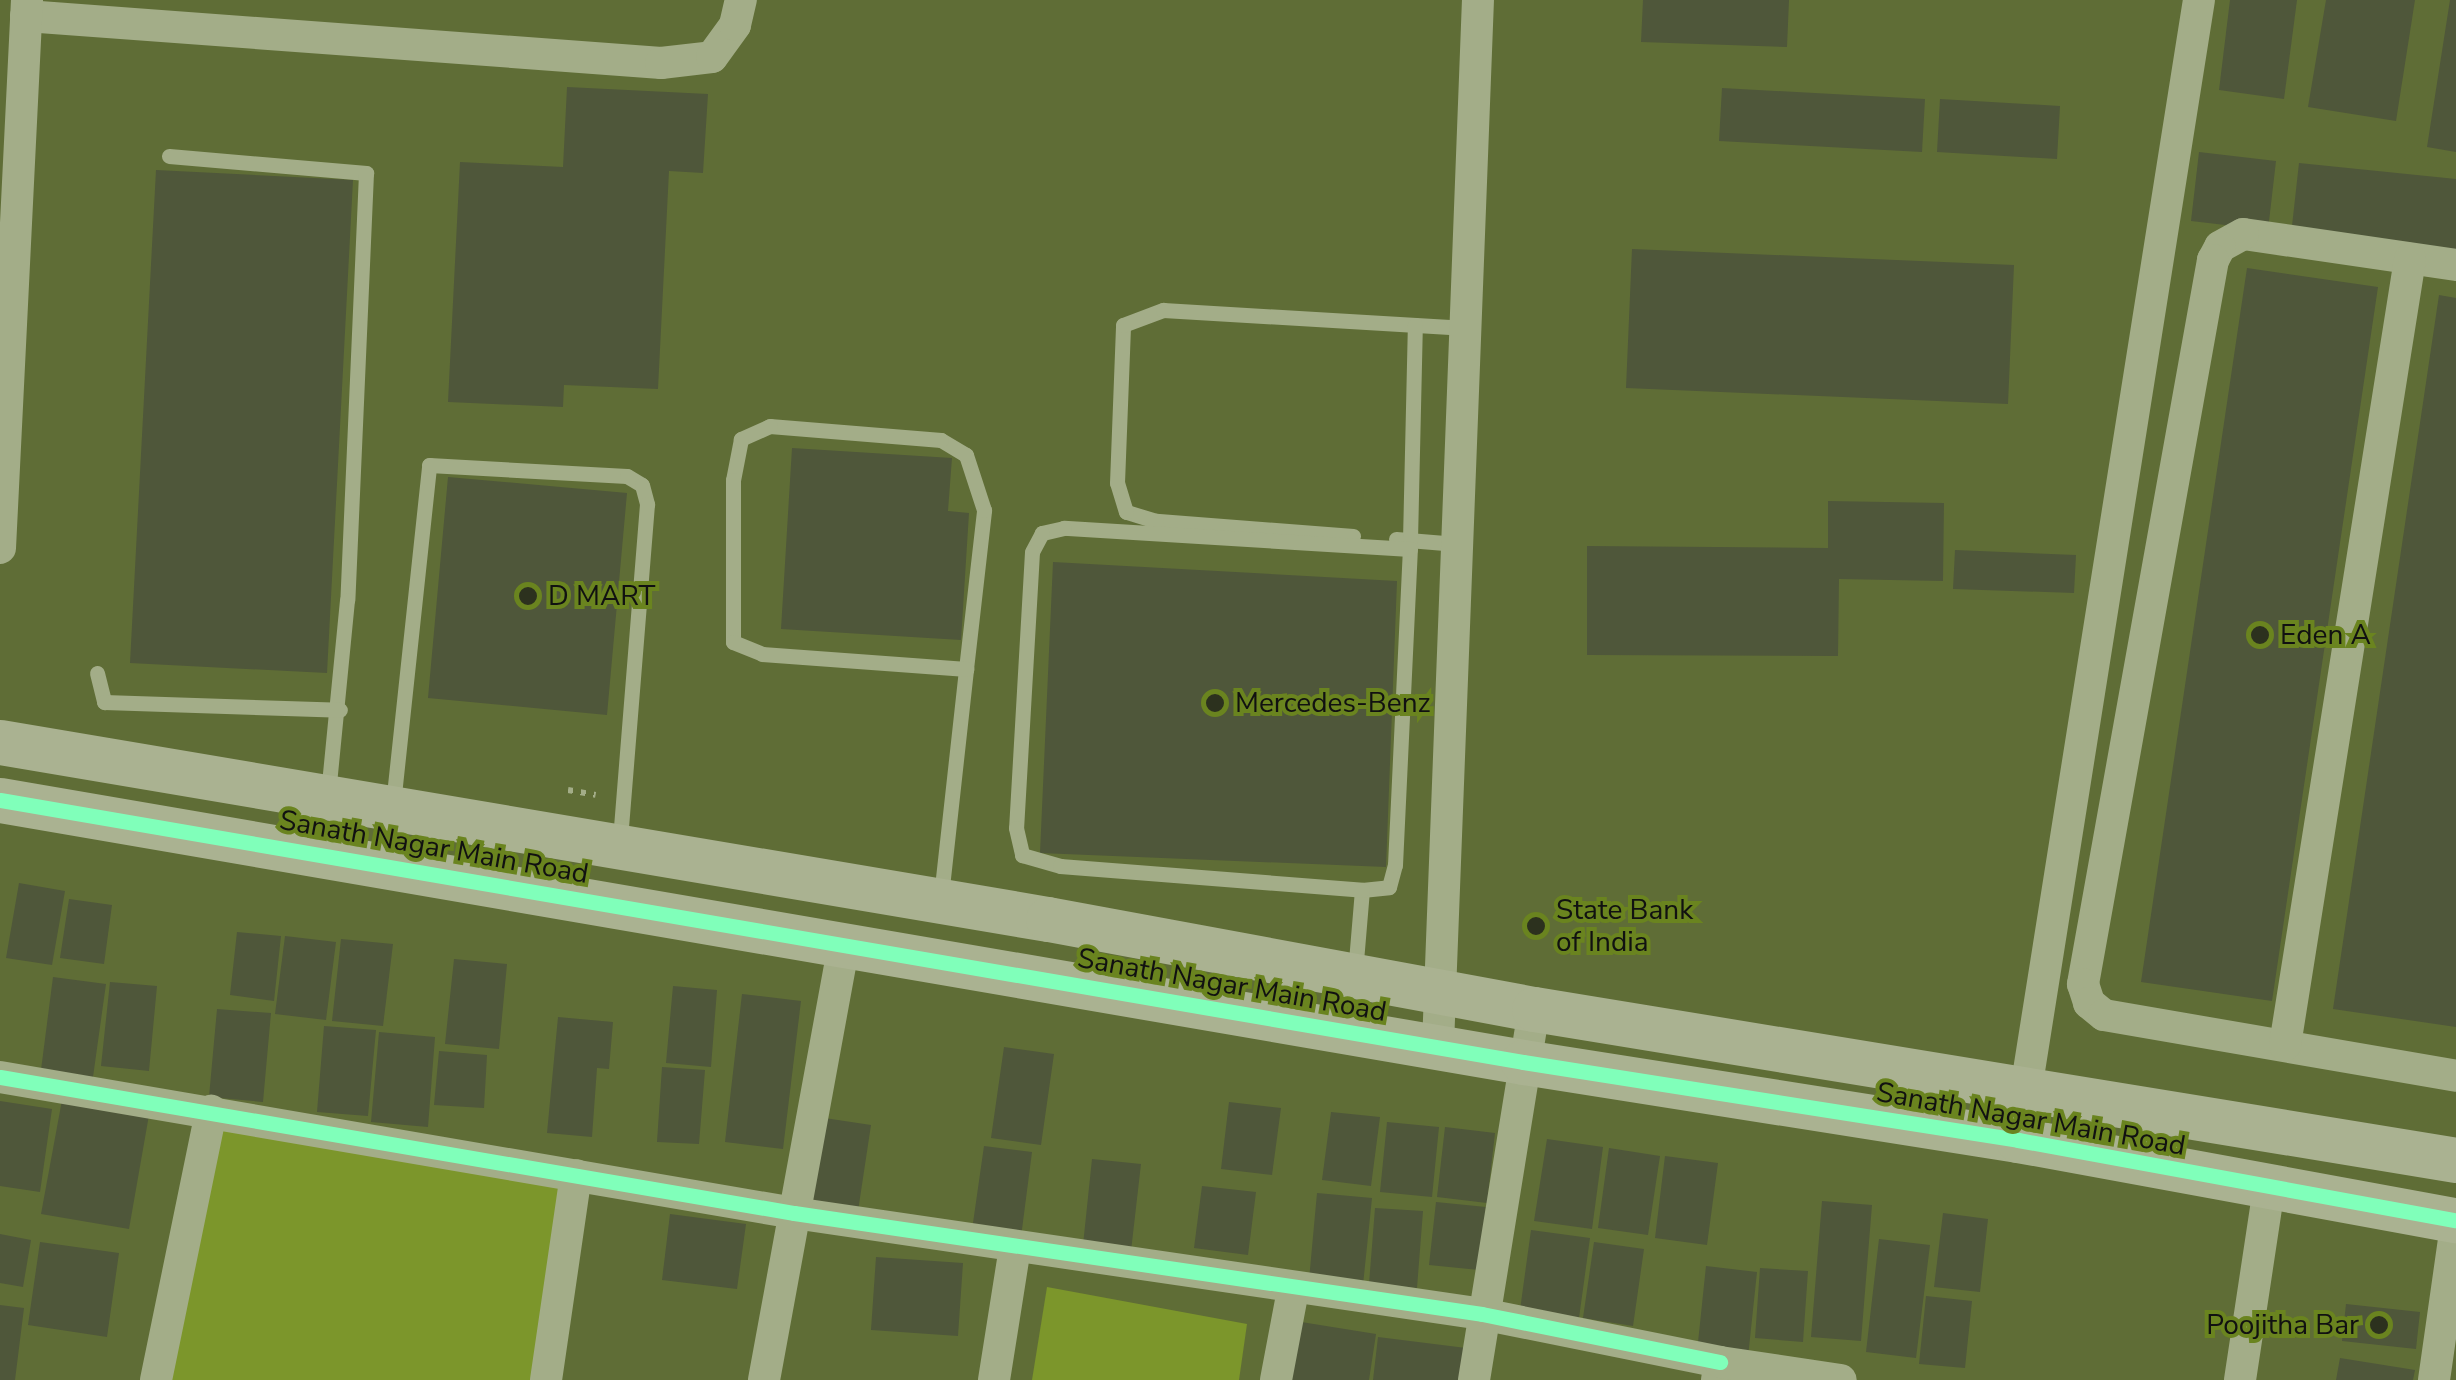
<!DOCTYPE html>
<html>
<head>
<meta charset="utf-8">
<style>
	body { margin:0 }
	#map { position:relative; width:2456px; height:1380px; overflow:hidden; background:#5f6d36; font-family:"Nunito Sans",sans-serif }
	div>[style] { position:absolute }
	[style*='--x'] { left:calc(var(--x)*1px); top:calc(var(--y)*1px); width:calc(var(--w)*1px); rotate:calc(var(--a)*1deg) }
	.green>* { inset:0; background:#7c962b }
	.building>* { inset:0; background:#4f573a }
	.path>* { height:6px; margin-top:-3px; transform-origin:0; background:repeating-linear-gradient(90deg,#a3ad88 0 5px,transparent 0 13px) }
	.lane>* { height:15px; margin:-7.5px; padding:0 7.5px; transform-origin:7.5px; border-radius:7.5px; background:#a3ad88 }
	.street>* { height:32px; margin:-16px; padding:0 16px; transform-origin:16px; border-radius:16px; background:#a3ad88 }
	.secondary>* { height:45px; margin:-22.5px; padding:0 22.5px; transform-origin:22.5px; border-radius:22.5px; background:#aab291 }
	.cycleway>* { height:15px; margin:-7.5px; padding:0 7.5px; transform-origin:7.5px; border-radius:7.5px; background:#80ffba }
	.dots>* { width:28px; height:28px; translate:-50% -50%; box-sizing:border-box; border:5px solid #6a841f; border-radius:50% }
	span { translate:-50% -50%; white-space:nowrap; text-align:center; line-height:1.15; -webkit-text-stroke:8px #6a841f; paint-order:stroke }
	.poi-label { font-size:28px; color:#111 }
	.left { translate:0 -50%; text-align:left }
	.right { translate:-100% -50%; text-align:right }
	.street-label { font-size:28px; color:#111 }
</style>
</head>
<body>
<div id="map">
	<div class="green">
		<div style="clip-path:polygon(218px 1125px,562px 1184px,535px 1380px,165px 1380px)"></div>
		<div style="clip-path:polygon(1047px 1287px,1247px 1324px,1239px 1380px,1032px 1380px)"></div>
	</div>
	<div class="building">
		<div style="clip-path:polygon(1643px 0,1789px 0,1787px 47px,1641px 42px)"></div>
		<div style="clip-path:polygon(2230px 0,2297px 0,2284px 99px,2219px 90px)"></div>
		<div style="clip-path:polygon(2326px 0,2415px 0,2396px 121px,2308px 107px)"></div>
		<div style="clip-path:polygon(2450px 0,2456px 0,2456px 152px,2427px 147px)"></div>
		<div style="clip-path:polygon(567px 87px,708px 94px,703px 173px,669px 171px,658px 389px,564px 385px,563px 407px,448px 402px,460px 162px,563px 167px)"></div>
		<div style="clip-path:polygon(1722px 88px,1925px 99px,1922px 152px,1719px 141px)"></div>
		<div style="clip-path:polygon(1940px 99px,2060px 106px,2057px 159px,1937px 152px)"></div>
		<div style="clip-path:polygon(2199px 152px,2276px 161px,2268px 230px,2191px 221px)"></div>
		<div style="clip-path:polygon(2299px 163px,2456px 179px,2456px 252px,2291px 235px)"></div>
		<div style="clip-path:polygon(156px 170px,353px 180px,327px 673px,130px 663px)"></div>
		<div style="clip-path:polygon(1632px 249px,2014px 265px,2008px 404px,1626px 388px)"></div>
		<div style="clip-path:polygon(2247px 268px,2378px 287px,2272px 1001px,2141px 982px)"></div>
		<div style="clip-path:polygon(2439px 295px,2456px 298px,2456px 1027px,2333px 1009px)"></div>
		<div style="clip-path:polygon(792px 448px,952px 458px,948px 511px,969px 513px,961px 640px,781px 629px)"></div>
		<div style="clip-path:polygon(448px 477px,627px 493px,607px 715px,428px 698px)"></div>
		<div style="clip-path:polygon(1828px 501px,1944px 503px,1943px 581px,1839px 579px,1838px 656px,1587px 655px,1587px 546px,1828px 548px)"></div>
		<div style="clip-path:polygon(1955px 550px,2076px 555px,2074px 593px,1953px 589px)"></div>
		<div style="clip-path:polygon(1053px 562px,1397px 581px,1386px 867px,1040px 853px)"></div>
		<div style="clip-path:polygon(19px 883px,65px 891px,52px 965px,6px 958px)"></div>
		<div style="clip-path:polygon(69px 899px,112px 905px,104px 964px,60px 958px)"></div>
		<div style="clip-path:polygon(237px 932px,281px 936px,274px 1001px,230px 995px)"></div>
		<div style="clip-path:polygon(285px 936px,336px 942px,326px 1020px,275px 1014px)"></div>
		<div style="clip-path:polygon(341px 939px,393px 944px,383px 1026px,332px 1021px)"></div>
		<div style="clip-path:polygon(454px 959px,507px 964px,499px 1049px,445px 1044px)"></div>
		<div style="clip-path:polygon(53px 977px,106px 984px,93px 1077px,41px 1070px)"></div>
		<div style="clip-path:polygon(110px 982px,157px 986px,149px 1071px,101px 1066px)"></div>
		<div style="clip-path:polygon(673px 986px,717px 990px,711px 1067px,666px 1063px)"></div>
		<div style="clip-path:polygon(742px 994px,801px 1001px,783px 1149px,725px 1142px)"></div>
		<div style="clip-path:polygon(217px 1009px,271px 1013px,263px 1102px,209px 1097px)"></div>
		<div style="clip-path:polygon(558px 1017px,613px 1022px,609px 1069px,597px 1068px,592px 1137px,547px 1133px)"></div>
		<div style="clip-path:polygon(324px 1026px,376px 1030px,368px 1116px,317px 1112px)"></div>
		<div style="clip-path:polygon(379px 1032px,435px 1037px,428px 1127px,371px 1122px)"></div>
		<div style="clip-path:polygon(1004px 1047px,1054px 1054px,1041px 1145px,991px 1138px)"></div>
		<div style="clip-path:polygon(439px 1051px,487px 1055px,484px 1108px,434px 1105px)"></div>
		<div style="clip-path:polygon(662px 1067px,705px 1070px,699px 1144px,657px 1142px)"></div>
		<div style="clip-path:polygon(62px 1100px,149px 1115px,129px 1229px,41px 1214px)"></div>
		<div style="clip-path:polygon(0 1101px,52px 1109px,40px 1192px,0 1186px)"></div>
		<div style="clip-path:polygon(1229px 1102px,1281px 1108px,1272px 1175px,1221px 1169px)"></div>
		<div style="clip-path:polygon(1331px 1112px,1380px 1117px,1371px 1186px,1322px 1180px)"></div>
		<div style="clip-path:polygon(818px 1117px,871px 1125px,858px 1211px,805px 1203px)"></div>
		<div style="clip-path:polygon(1387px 1122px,1439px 1127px,1432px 1197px,1380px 1192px)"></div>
		<div style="clip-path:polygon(1445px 1127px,1495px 1133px,1487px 1203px,1437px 1197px)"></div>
		<div style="clip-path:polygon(1547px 1139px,1603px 1147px,1592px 1229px,1534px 1221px)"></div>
		<div style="clip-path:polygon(984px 1146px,1032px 1152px,1021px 1237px,972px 1230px)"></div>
		<div style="clip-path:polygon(1609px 1148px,1660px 1156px,1648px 1235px,1598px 1228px)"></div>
		<div style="clip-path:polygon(1665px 1156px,1718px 1163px,1707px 1245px,1655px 1238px)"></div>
		<div style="clip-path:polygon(1092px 1159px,1141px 1164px,1131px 1251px,1083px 1245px)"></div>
		<div style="clip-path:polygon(1202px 1186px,1256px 1192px,1248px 1255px,1194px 1248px)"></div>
		<div style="clip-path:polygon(1317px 1193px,1372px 1198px,1363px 1285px,1309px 1280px)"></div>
		<div style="clip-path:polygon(1822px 1201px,1872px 1205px,1861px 1341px,1811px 1337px)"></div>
		<div style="clip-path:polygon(1436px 1202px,1486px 1207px,1479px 1270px,1429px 1265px)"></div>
		<div style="clip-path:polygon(1375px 1208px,1423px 1211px,1417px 1288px,1369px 1284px)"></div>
		<div style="clip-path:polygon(1943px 1213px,1988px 1219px,1980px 1292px,1934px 1287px)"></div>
		<div style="clip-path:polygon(670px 1214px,746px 1224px,737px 1289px,662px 1280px)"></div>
		<div style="clip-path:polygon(1531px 1230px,1590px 1238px,1579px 1318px,1520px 1310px)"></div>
		<div style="clip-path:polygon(0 1234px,31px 1240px,23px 1287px,0 1283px)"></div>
		<div style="clip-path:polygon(1879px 1239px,1930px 1245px,1916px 1358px,1866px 1352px)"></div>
		<div style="clip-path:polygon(40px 1242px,119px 1253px,107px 1337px,28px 1325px)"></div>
		<div style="clip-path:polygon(1594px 1242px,1644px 1249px,1633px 1326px,1583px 1318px)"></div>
		<div style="clip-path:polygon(876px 1257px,963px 1263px,958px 1336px,871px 1330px)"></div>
		<div style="clip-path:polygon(1706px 1266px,1757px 1272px,1748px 1357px,1697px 1352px)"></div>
		<div style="clip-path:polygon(1760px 1268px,1808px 1271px,1803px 1342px,1755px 1338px)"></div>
		<div style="clip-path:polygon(1926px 1296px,1972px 1301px,1965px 1368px,1919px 1364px)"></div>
		<div style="clip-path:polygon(2346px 1304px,2420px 1312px,2416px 1349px,2342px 1341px)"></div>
		<div style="clip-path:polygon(0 1305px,24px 1308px,15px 1380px,0 1380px)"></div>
		<div style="clip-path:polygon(1295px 1321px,1376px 1334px,1369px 1380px,1286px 1380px)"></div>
		<div style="clip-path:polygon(1378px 1337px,1466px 1348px,1461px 1380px,1373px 1380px)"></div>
		<div style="clip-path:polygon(2340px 1358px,2415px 1370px,2413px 1380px,2336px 1380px)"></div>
	</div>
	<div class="path">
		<div style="--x:568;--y:790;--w:28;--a:10"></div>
	</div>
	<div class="lane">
		<div style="--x:169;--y:156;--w:198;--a:4.9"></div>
		<div style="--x:366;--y:173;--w:427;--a:92.5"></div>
		<div style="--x:347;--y:600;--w:194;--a:95.6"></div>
		<div style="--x:1353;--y:536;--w:198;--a:-175.6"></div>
		<div style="--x:1156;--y:521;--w:31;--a:-163"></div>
		<div style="--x:1126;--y:512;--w:30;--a:-107"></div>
		<div style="--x:1117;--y:483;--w:158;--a:-87.8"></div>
		<div style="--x:1123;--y:325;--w:43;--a:-20.6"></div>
		<div style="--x:1163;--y:310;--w:304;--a:3.4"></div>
		<div style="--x:1396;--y:539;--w:61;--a:4.7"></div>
		<div style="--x:1410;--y:540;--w:215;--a:-88.7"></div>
		<div style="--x:97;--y:673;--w:30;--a:76"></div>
		<div style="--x:104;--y:702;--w:236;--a:1.9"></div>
		<div style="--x:393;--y:804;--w:341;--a:-83.9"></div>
		<div style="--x:429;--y:465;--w:198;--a:3.2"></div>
		<div style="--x:627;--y:476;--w:17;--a:31"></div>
		<div style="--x:642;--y:485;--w:20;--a:75"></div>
		<div style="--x:647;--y:504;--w:339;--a:94.6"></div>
		<div style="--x:941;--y:896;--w:228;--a:-83.7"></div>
		<div style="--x:966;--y:669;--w:160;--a:-83.5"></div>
		<div style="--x:984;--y:510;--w:58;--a:-108.1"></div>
		<div style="--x:966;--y:455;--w:29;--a:-149"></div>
		<div style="--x:941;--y:440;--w:172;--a:-175.3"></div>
		<div style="--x:770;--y:426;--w:32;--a:156"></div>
		<div style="--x:741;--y:439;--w:42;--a:101"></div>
		<div style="--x:733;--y:480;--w:162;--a:90"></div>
		<div style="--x:733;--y:642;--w:31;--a:22"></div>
		<div style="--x:762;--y:654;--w:205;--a:4.2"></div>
		<div style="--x:1355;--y:973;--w:83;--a:-85.2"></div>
		<div style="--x:1362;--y:890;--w:27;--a:-6"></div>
		<div style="--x:1389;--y:887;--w:23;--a:-75"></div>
		<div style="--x:1395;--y:865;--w:316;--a:-87.3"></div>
		<div style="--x:1410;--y:549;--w:347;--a:-176.5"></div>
		<div style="--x:1064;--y:528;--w:23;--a:167"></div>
		<div style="--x:1042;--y:533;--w:21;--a:118"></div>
		<div style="--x:1032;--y:552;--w:276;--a:93.3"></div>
		<div style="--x:1016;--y:828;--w:28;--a:77"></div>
		<div style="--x:1022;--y:855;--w:40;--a:16"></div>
		<div style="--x:1060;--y:866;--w:303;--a:4.5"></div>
	</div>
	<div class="street">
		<div style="--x:26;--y:16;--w:637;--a:4.23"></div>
		<div style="--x:661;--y:63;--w:51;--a:-6.7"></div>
		<div style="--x:712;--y:57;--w:39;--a:-54"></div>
		<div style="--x:735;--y:25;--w:26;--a:-77"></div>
		<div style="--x:2456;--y:265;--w:215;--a:-171.7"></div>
		<div style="--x:2243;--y:234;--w:26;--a:151"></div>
		<div style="--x:2220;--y:247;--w:15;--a:118"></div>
		<div style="--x:2213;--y:260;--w:736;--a:100.18"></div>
		<div style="--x:2083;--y:984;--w:20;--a:72"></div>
		<div style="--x:2089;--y:1003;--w:19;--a:39"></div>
		<div style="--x:2104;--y:1015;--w:357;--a:9.8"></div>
		<div style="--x:0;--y:548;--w:549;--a:-87.18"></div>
		<div style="--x:1438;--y:1045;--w:1046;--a:-87.81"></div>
		<div style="--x:2285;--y:1045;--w:796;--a:-80.96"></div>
		<div style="--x:0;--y:1077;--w:806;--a:9.72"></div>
		<div style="--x:794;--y:1213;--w:695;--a:8.35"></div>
		<div style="--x:1482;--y:1314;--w:243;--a:11.4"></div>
		<div style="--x:2018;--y:1140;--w:1154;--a:-80.98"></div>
		<div style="--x:156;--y:1380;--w:275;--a:-78.4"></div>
		<div style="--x:546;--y:1380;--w:207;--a:-81.7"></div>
		<div style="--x:764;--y:1380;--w:443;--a:-79.6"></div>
		<div style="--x:994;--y:1380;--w:135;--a:-81"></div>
		<div style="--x:1276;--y:1380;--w:92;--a:-79.3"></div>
		<div style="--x:1474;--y:1380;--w:376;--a:-80.8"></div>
		<div style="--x:1717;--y:1380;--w:18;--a:-81"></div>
		<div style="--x:1720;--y:1362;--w:122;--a:8.5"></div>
		<div style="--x:2240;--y:1380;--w:194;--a:-81.4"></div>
		<div style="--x:2434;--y:1380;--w:157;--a:-81.9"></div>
	</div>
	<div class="secondary">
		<div style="--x:0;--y:742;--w:1063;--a:9.59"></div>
		<div style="--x:1048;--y:919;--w:494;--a:10.5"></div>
		<div style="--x:1534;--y:1009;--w:934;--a:9.3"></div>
		<div style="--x:0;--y:800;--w:1545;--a:9.76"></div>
		<div style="--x:1523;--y:1062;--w:501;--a:8.95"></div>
		<div style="--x:2018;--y:1140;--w:445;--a:10.4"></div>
	</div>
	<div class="cycleway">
		<div style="--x:0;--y:800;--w:1545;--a:9.76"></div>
		<div style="--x:1523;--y:1062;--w:501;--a:8.95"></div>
		<div style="--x:2018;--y:1140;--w:445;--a:10.4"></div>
		<div style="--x:0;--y:1077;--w:806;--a:9.72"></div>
		<div style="--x:794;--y:1213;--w:695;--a:8.35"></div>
		<div style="--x:1482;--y:1314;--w:243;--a:11.4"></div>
	</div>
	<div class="dots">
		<div style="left:528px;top:596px;background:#2c311e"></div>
		<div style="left:2260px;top:635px;background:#2c311e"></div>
		<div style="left:1215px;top:703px;background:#2c311e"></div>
		<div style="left:1536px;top:926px;background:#2c311e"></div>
		<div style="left:2379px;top:1325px;background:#2c311e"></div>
	</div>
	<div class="poi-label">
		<span class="left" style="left:548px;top:596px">D MART</span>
		<span class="left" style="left:2280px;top:635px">Eden A</span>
		<span class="left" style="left:1235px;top:703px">Mercedes-Benz</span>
		<span class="left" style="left:1556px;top:926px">State Bank<br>of India</span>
		<span class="right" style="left:2359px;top:1325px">Poojitha Bar</span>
	</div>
	<div class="street-label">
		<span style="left:434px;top:847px;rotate:10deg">Sanath Nagar Main Road</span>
		<span style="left:1232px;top:985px;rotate:10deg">Sanath Nagar Main Road</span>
		<span style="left:2031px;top:1119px;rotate:10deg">Sanath Nagar Main Road</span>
	</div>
</div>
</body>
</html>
